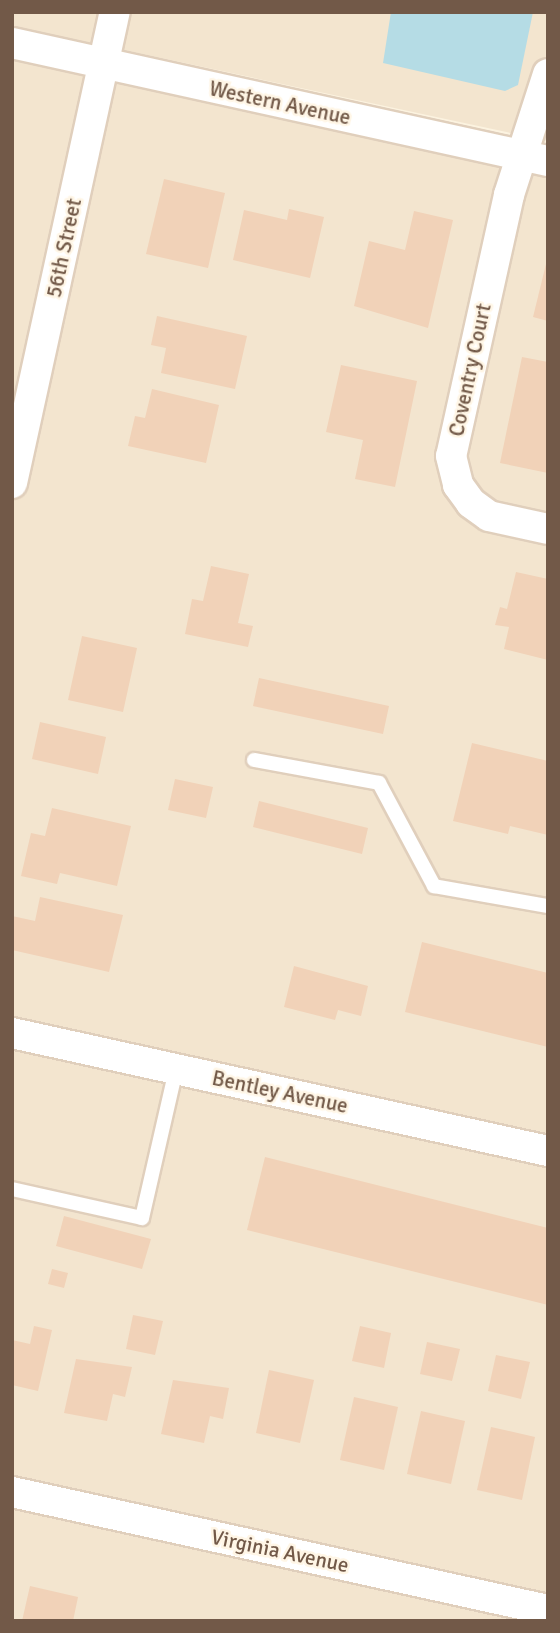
<!DOCTYPE html>
<html>
<head>
<meta charset="utf-8">
<style>
	body { margin:0 }
	#map { position:relative; width:560px; height:1633px; overflow:hidden; background:#fcf3e0; font-family:Signika,sans-serif }
	div>[style] { position:absolute }
	[style*='--x'] { left:calc(var(--x)*1px); top:calc(var(--y)*1px); width:calc(var(--w)*1px); rotate:calc(var(--a)*1deg) }
	.residential>* { inset:0; background:#f3e5cf }
	.water>* { inset:0; background:#b5dce5 }
	.building>* { inset:0; background:#f1d2b8 }
	.roads { filter:drop-shadow(2px 0 #e0cfbc) drop-shadow(-2px 0 #e0cfbc) drop-shadow(0 2px #e0cfbc) drop-shadow(0 -2px #e0cfbc) }
	.service>* { height:14px; margin:-7px; padding:0 7px; transform-origin:7px; border-radius:7px; background:#fff }
	.minor>* { height:30px; margin:-15px; padding:0 15px; transform-origin:15px; border-radius:15px; background:#fff }
	span { translate:-50% -50%; white-space:nowrap; text-align:center; line-height:1.15; -webkit-text-stroke:5px #fff6e6; paint-order:stroke }
	.street-label { font-size:21px; color:#725948 }
	.frame { position:absolute; inset:0; border:14px solid #725948; pointer-events:none }
</style>
</head>
<body>
<div id="map">
	<div class="residential">
		<div style="clip-path:polygon(12px 12px,548px 12px,548px 141px,12px 26px)"></div>
		<div style="clip-path:polygon(12px 34px,548px 144px,548px 1621px,12px 1621px)"></div>
	</div>
	<div class="water">
		<div style="clip-path:polygon(391px 12px,533px 12px,518px 85px,505px 91px,383px 63px)"></div>
	</div>
	<div class="building">
		<div style="clip-path:polygon(164px 179px,225px 193px,208px 268px,146px 254px)"></div>
		<div style="clip-path:polygon(289px 209px,324px 217px,310px 278px,233px 260px,244px 210px,287px 220px)"></div>
		<div style="clip-path:polygon(414px 211px,453px 220px,428px 328px,354px 306px,369px 241px,405px 250px)"></div>
		<div style="clip-path:polygon(547px 260px,548px 260px,548px 321px,533px 317px)"></div>
		<div style="clip-path:polygon(157px 316px,247px 336px,235px 389px,161px 373px,166px 348px,151px 345px)"></div>
		<div style="clip-path:polygon(522px 357px,548px 362px,548px 473px,500px 463px)"></div>
		<div style="clip-path:polygon(341px 365px,417px 381px,395px 487px,355px 479px,363px 440px,326px 432px)"></div>
		<div style="clip-path:polygon(152px 389px,219px 405px,206px 463px,128px 446px,135px 416px,145px 418px)"></div>
		<div style="clip-path:polygon(211px 566px,249px 574px,238px 623px,253px 626px,248px 647px,185px 634px,192px 599px,203px 601px)"></div>
		<div style="clip-path:polygon(516px 572px,548px 579px,548px 660px,504px 649px,509px 627px,495px 625px,500px 607px,507px 609px)"></div>
		<div style="clip-path:polygon(82px 636px,137px 648px,123px 712px,68px 700px)"></div>
		<div style="clip-path:polygon(259px 678px,389px 706px,383px 734px,253px 706px)"></div>
		<div style="clip-path:polygon(40px 722px,106px 737px,98px 774px,32px 759px)"></div>
		<div style="clip-path:polygon(472px 743px,548px 761px,548px 835px,510px 826px,508px 834px,453px 821px)"></div>
		<div style="clip-path:polygon(175px 779px,213px 787px,206px 818px,168px 810px)"></div>
		<div style="clip-path:polygon(259px 801px,368px 828px,362px 854px,253px 827px)"></div>
		<div style="clip-path:polygon(52px 808px,131px 826px,117px 886px,60px 873px,57px 884px,21px 876px,31px 833px,45px 836px)"></div>
		<div style="clip-path:polygon(40px 897px,123px 915px,109px 972px,12px 950px,12px 916px,35px 921px)"></div>
		<div style="clip-path:polygon(422px 942px,548px 973px,548px 1047px,405px 1012px)"></div>
		<div style="clip-path:polygon(294px 966px,368px 986px,361px 1016px,338px 1010px,335px 1020px,284px 1007px)"></div>
		<div style="clip-path:polygon(265px 1157px,548px 1228px,548px 1305px,247px 1230px)"></div>
		<div style="clip-path:polygon(64px 1216px,151px 1239px,142px 1269px,56px 1246px)"></div>
		<div style="clip-path:polygon(52px 1269px,68px 1273px,64px 1288px,48px 1284px)"></div>
		<div style="clip-path:polygon(133px 1315px,163px 1321px,155px 1355px,126px 1349px)"></div>
		<div style="clip-path:polygon(34px 1326px,52px 1330px,38px 1391px,12px 1385px,12px 1340px,30px 1344px)"></div>
		<div style="clip-path:polygon(360px 1326px,391px 1333px,384px 1368px,352px 1361px)"></div>
		<div style="clip-path:polygon(427px 1342px,460px 1349px,452px 1381px,420px 1374px)"></div>
		<div style="clip-path:polygon(496px 1355px,530px 1362px,521px 1399px,488px 1391px)"></div>
		<div style="clip-path:polygon(76px 1359px,132px 1367px,125px 1397px,113px 1394px,107px 1421px,64px 1413px)"></div>
		<div style="clip-path:polygon(269px 1370px,314px 1380px,300px 1443px,256px 1433px)"></div>
		<div style="clip-path:polygon(173px 1380px,229px 1388px,223px 1419px,210px 1416px,204px 1443px,161px 1434px)"></div>
		<div style="clip-path:polygon(354px 1397px,398px 1407px,384px 1470px,340px 1460px)"></div>
		<div style="clip-path:polygon(421px 1411px,465px 1421px,451px 1484px,407px 1474px)"></div>
		<div style="clip-path:polygon(491px 1427px,535px 1437px,522px 1500px,477px 1490px)"></div>
		<div style="clip-path:polygon(30px 1586px,78px 1597px,73px 1621px,22px 1621px)"></div>
	</div>
	<div class="roads">
		<div class="service">
			<div style="--x:254;--y:760;--w:127;--a:10.4"></div>
			<div style="--x:379;--y:783;--w:117;--a:61.9"></div>
			<div style="--x:434;--y:886;--w:116;--a:10"></div>
			<div style="--x:12;--y:1189;--w:133;--a:12.6"></div>
			<div style="--x:142;--y:1218;--w:153;--a:-77.1"></div>
		</div>
		<div class="minor">
			<div style="--x:12;--y:43;--w:549;--a:12.42"></div>
			<div style="--x:548;--y:74;--w:127;--a:107.9"></div>
			<div style="--x:509;--y:195;--w:267;--a:102.5"></div>
			<div style="--x:451;--y:456;--w:30;--a:76"></div>
			<div style="--x:458;--y:485;--w:22;--a:54"></div>
			<div style="--x:471;--y:503;--w:22;--a:36"></div>
			<div style="--x:489;--y:516;--w:60;--a:12.4"></div>
			<div style="--x:12;--y:483;--w:482;--a:-77.7"></div>
			<div style="--x:12;--y:1033;--w:549;--a:12.42"></div>
			<div style="--x:12;--y:1492;--w:549;--a:12.42"></div>
		</div>
	</div>
	<div class="street-label">
		<span style="left:280px;top:103px;rotate:12deg">Western Avenue</span>
		<span style="left:64px;top:248px;rotate:-78deg">56th Street</span>
		<span style="left:470px;top:370px;rotate:-78deg">Coventry Court</span>
		<span style="left:280px;top:1092px;rotate:12deg">Bentley Avenue</span>
		<span style="left:280px;top:1551px;rotate:12deg">Virginia Avenue</span>
	</div>
	<div class="frame"></div>
</div>
</body>
</html>
